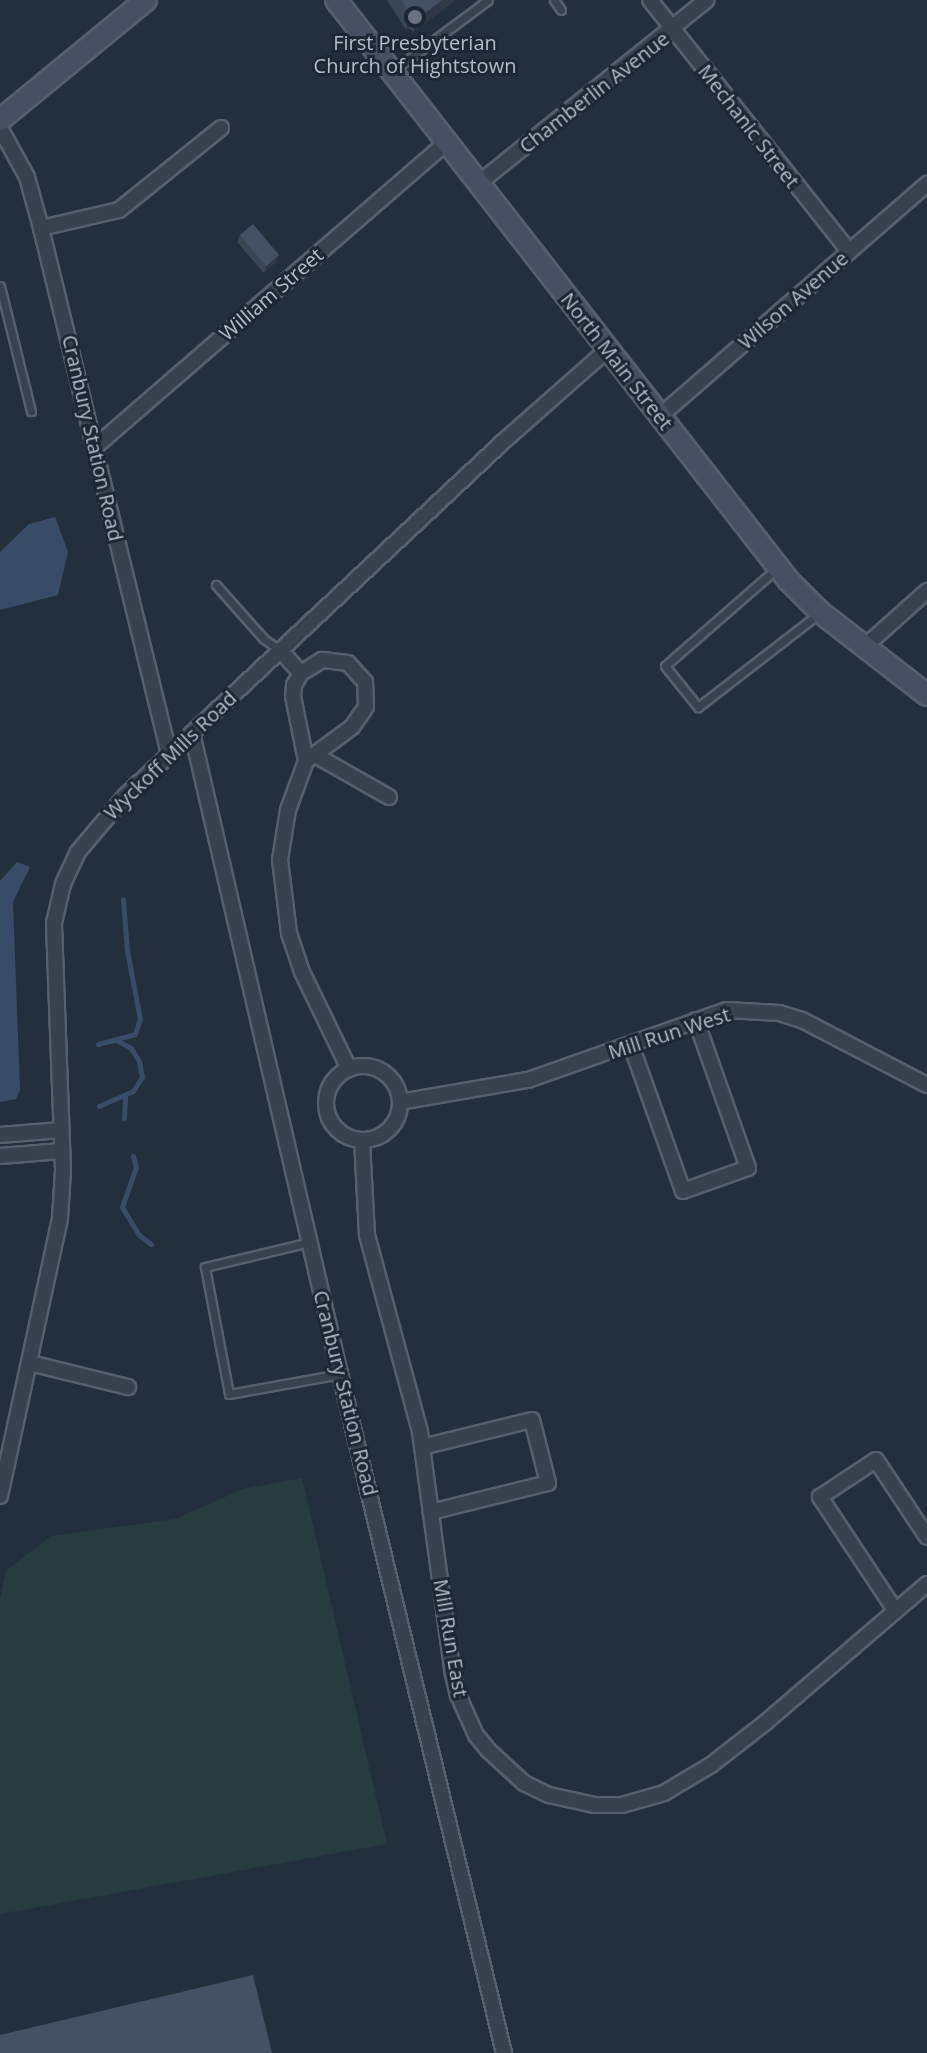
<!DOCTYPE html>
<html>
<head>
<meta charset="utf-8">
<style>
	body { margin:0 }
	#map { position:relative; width:927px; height:2053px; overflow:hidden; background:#242f3e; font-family:"Open Sans",sans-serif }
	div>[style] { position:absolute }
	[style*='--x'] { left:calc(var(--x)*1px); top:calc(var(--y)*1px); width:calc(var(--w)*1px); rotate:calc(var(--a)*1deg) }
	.green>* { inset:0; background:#263c3f }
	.water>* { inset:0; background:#394c67 }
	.stream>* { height:5px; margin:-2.5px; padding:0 2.5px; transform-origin:2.5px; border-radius:2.5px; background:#394c67 }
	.roads { filter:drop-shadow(2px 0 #565f6c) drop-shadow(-2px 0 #565f6c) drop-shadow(0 2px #565f6c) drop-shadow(0 -2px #565f6c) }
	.lane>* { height:7px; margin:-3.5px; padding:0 3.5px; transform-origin:3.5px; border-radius:3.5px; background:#38414e }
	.street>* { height:14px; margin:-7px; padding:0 7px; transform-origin:7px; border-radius:7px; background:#38414e }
	.street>.ring { margin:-7px; padding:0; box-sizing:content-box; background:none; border:14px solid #38414e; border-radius:50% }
	.secondary>* { height:20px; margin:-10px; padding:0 10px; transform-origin:10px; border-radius:10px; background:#465061 }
	.wall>* { inset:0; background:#3b4654 }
	.shaded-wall>* { inset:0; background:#303945 }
	.building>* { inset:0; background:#455162 }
	.dots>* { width:22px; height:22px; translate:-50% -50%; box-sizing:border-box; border:4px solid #1d2633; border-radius:50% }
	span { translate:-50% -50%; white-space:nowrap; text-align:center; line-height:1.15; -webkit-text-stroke:6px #1d2633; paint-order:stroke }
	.poi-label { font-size:20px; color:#b4bcc9 }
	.street-label { font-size:20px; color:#b4bcc9 }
</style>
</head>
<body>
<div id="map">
	<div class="green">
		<div style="clip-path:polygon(302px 1478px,387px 1844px,0 1914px,0 1598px,6px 1571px,51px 1536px,175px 1519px,243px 1489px)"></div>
	</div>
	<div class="water">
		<div style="clip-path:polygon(55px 517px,68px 552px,58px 595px,0 610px,0 552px,29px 524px)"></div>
		<div style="clip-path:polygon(17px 862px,30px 867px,13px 902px,20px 1090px,16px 1099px,0 1102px,0 881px)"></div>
	</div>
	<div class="stream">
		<div style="--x:98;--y:1044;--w:38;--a:-15"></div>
		<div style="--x:135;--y:1034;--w:16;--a:-72"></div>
		<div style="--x:140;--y:1019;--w:70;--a:-100.7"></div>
		<div style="--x:127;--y:950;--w:51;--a:-94.5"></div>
		<div style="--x:99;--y:1106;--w:37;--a:-24"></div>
		<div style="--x:133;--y:1091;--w:17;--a:-57"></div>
		<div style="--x:142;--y:1077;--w:16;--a:-101"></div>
		<div style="--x:139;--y:1061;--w:15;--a:-122"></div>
		<div style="--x:131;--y:1048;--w:17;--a:-152"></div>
		<div style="--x:124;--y:1118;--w:22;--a:-87"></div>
		<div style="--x:133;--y:1156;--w:11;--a:75"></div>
		<div style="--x:136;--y:1167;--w:42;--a:109.3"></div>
		<div style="--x:122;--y:1207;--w:33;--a:59"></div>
		<div style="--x:139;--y:1235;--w:15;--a:37"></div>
	</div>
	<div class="roads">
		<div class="lane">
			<div style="--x:554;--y:0;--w:12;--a:55"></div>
			<div style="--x:394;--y:70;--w:117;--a:-36.7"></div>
			<div style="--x:0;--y:286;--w:129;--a:76.1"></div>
			<div style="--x:776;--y:569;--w:147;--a:138.9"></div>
			<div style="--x:665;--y:666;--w:53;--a:51.2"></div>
			<div style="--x:698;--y:707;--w:150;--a:-37.7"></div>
			<div style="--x:216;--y:585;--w:72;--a:48.4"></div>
			<div style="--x:264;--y:639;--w:19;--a:35"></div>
			<div style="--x:310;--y:1242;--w:108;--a:166.6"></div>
			<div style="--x:205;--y:1267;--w:129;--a:79.3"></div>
			<div style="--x:229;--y:1394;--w:113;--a:-10.2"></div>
		</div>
		<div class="street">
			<div style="--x:650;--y:0;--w:320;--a:51.6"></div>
			<div style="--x:0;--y:128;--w:56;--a:61.1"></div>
			<div style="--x:27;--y:177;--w:53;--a:74.6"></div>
			<div style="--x:41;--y:228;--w:541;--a:76.32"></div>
			<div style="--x:479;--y:183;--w:292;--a:-38.8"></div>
			<div style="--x:41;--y:228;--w:80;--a:-13"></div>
			<div style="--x:119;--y:210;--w:131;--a:-38.8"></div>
			<div style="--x:660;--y:416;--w:354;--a:-41"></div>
			<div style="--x:95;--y:447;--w:466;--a:-40.9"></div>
			<div style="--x:863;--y:648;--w:86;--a:-41.7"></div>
			<div style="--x:280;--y:650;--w:31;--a:48"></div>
			<div style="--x:192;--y:733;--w:658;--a:77"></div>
			<div style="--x:340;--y:1374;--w:699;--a:76.42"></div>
			<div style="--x:315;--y:755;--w:85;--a:29.6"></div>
			<div style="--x:306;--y:761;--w:57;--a:-36.5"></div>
			<div style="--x:352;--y:727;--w:24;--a:-55"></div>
			<div style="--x:366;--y:707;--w:25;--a:-92"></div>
			<div style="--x:365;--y:682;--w:25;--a:-132"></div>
			<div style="--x:348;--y:663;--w:26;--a:-173"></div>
			<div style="--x:322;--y:660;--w:25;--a:148"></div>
			<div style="--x:301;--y:673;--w:14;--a:120"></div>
			<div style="--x:294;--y:685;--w:11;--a:95"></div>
			<div style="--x:293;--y:696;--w:66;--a:78.7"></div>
			<div style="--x:306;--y:761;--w:52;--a:110.2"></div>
			<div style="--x:288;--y:810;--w:51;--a:99.1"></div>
			<div style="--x:280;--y:860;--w:74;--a:83"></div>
			<div style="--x:289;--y:933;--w:41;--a:71.6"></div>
			<div style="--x:302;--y:972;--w:108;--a:64.1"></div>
			<div style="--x:631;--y:1045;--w:155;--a:70.4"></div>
			<div style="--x:683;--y:1191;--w:69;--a:-19.5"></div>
			<div style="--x:748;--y:1168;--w:157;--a:-109.4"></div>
			<div class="ring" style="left:326px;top:1066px;width:60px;height:60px"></div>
			<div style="--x:400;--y:1102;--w:130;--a:-9.8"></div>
			<div style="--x:528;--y:1080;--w:211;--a:-19.4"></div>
			<div style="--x:727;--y:1010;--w:52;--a:3.3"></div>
			<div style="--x:779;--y:1013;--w:24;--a:17"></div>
			<div style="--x:802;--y:1020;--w:141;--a:27.5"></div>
			<div style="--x:0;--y:1135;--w:61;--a:-4.7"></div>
			<div style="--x:362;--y:1140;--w:95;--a:87"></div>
			<div style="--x:367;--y:1235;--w:204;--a:74.9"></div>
			<div style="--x:420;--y:1432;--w:240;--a:82.3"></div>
			<div style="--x:452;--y:1670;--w:26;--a:77"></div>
			<div style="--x:458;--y:1695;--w:44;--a:65.8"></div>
			<div style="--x:476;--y:1735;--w:19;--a:51"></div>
			<div style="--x:488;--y:1750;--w:49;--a:42.5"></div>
			<div style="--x:524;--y:1783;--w:28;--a:26"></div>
			<div style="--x:549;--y:1795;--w:46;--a:12.5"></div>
			<div style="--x:594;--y:1805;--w:28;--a:0"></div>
			<div style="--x:622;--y:1805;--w:44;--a:-15.9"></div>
			<div style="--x:664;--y:1793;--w:55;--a:-30.8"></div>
			<div style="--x:711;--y:1765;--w:70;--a:-38"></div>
			<div style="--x:766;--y:1722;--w:212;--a:-40.6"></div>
			<div style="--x:0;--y:1156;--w:62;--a:-4.6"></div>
			<div style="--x:30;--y:1363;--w:101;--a:13.8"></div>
			<div style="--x:422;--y:1447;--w:113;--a:-13.8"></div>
			<div style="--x:532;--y:1420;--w:65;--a:75.7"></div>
			<div style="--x:548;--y:1483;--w:121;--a:166.1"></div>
			<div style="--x:0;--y:1496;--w:284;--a:-77.8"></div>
			<div style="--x:60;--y:1218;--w:48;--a:-86.4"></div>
			<div style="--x:63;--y:1170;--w:247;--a:-92.1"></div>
			<div style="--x:54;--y:923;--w:40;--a:-77"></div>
			<div style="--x:63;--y:884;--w:35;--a:-65"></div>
			<div style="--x:78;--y:852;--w:75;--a:-49.9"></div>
			<div style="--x:126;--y:795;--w:519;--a:-43.13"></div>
			<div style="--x:505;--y:440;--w:136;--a:-41.4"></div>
			<div style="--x:895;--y:1610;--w:136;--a:-123.6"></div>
			<div style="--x:820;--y:1497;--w:67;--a:-33.5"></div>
			<div style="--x:876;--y:1460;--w:92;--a:56.5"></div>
		</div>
		<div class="secondary">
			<div style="--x:336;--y:0;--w:737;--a:52.06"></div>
			<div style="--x:789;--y:581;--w:44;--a:45"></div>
			<div style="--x:820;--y:612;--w:135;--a:37.8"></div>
			<div style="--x:0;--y:120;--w:189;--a:-39.4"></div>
		</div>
	</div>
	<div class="wall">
		<div style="clip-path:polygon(387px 0,456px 0,413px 32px,409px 28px,406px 30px)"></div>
		<div style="clip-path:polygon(240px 235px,276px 262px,264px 273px,237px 242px)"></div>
	</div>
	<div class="shaded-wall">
		<div style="clip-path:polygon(442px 0,456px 0,413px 32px,418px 18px)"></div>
		<div style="clip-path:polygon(414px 13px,409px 28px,406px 30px,411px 15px)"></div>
		<div style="clip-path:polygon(279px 255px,276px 262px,264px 273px,266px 266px)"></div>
	</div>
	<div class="building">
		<div style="clip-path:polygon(402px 0,442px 0,418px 18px,414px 13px,411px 15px)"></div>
		<div style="clip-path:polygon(253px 224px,279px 255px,266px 266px,240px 235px)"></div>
		<div style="clip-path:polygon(253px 1975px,272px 2053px,0 2053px,0 2035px)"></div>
	</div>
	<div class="dots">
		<div style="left:415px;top:17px;background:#6b7280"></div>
	</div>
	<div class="poi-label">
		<span style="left:415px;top:54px">First Presbyterian<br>Church of Hightstown</span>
	</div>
	<div class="street-label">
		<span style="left:594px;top:92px;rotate:-38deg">Chamberlin Avenue</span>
		<span style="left:749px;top:126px;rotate:52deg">Mechanic Street</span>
		<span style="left:271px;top:294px;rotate:-41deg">William Street</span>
		<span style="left:793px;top:300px;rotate:-41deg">Wilson Avenue</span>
		<span style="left:617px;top:361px;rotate:52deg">North Main Street</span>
		<span style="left:93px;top:438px;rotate:77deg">Cranbury Station Road</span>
		<span style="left:170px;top:755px;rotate:-44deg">Wyckoff Mills Road</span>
		<span style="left:669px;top:1033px;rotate:-18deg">Mill Run West</span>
		<span style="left:346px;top:1393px;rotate:76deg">Cranbury Station Road</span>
		<span style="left:451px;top:1638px;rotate:80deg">Mill Run East</span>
	</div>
</div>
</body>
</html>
